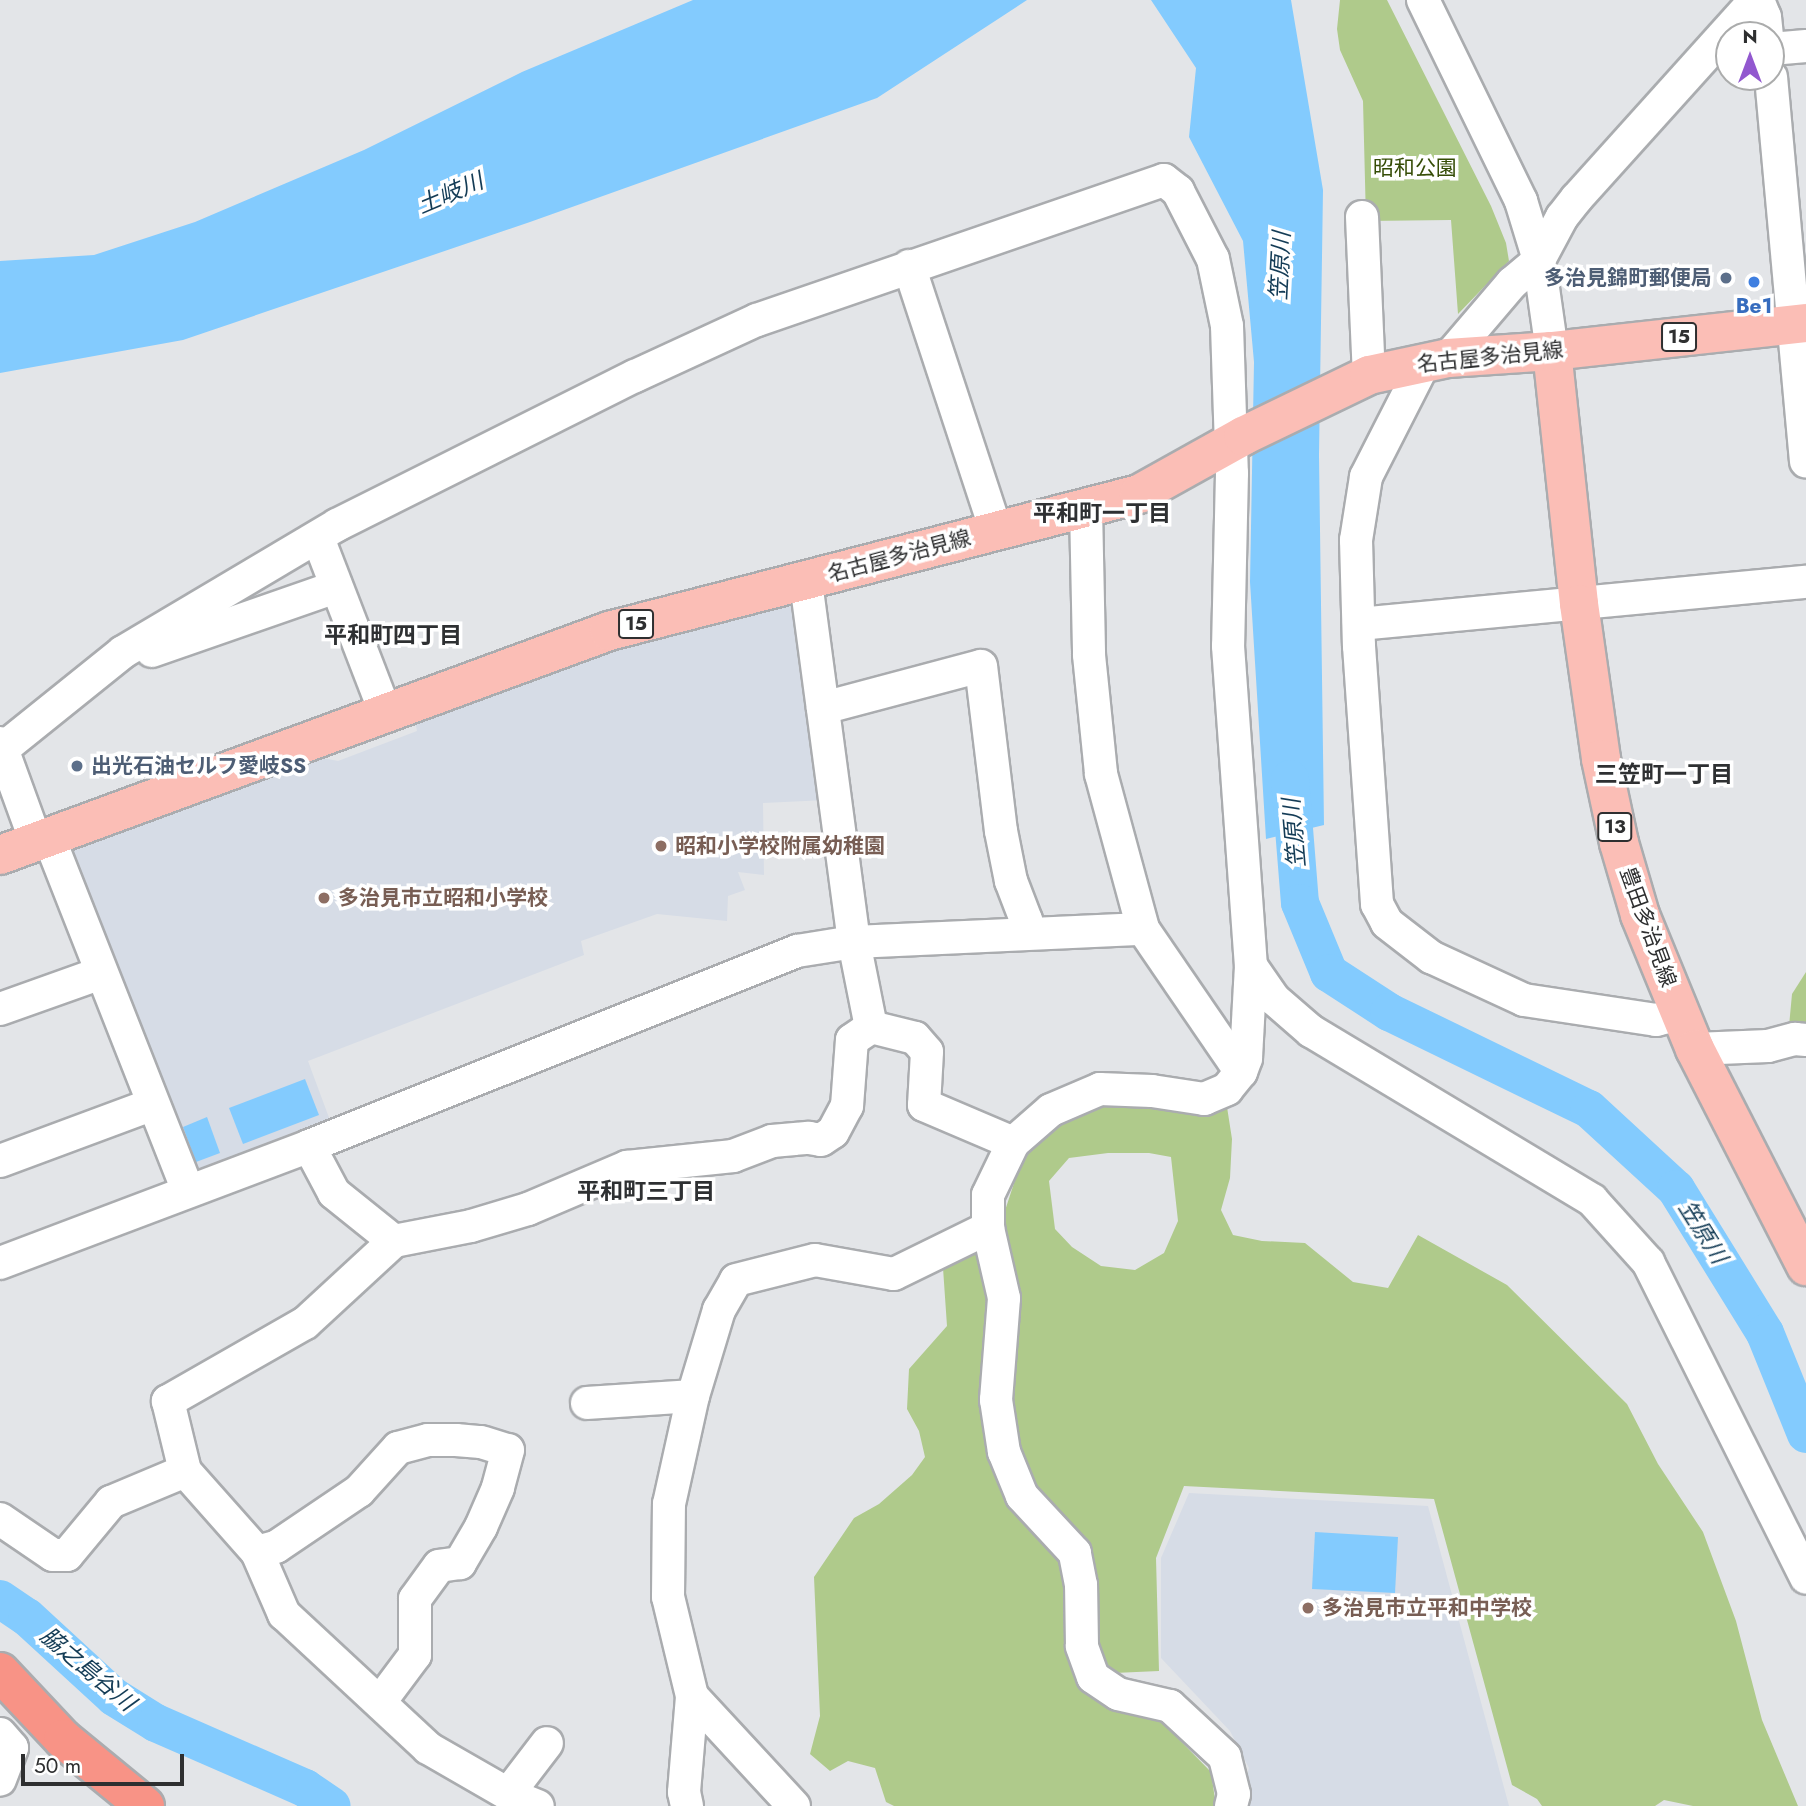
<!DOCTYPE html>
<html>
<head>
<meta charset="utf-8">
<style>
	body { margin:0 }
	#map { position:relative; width:1806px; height:1806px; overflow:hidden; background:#e3e5e8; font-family:Jost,"Noto Sans JP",sans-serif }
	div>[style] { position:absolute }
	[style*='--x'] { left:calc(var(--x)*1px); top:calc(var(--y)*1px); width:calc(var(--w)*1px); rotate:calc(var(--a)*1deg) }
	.built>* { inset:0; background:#d6dce6 }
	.green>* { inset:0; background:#afca8b }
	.water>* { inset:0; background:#83cbfe }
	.river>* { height:38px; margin:-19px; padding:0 19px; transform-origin:19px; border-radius:19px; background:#83cbfe }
	.roads { filter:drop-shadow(2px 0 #aaacaf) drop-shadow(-2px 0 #aaacaf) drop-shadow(0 2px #aaacaf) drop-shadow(0 -2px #aaacaf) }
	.minor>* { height:32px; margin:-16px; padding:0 16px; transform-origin:16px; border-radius:16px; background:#fff }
	.major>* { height:38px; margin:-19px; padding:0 19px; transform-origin:19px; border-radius:19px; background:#fbbeb6 }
	.highway>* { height:38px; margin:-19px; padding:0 19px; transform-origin:19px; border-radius:19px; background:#f89386 }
	.dots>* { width:19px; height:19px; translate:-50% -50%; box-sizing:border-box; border:4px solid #fff; border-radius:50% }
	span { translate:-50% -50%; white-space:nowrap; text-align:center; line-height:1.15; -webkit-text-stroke:7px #fff; paint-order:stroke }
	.shield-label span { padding:2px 5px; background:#fff; border:2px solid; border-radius:5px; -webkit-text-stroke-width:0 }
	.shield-label { font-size:19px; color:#2e2f30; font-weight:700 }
	.park-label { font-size:21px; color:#354c06 }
	.service-label { font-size:21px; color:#4e5e75; font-weight:700 }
	.right { translate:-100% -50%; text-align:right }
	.left { translate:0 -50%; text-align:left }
	.shop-label { font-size:21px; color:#366cbe; font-weight:700 }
	.street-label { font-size:21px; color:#2e2f30 }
	.education-label { font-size:21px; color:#785e54; font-weight:700 }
	.water-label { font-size:23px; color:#143c56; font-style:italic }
	.neighbourhood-label { font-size:23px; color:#2e3032; font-weight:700 }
	.north { position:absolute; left:1715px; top:21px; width:70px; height:70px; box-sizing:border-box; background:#fff; border:2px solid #abacac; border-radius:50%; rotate:0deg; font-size:19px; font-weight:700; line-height:28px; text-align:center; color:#2e2f30 }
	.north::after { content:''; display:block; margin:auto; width:24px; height:32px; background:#9258cf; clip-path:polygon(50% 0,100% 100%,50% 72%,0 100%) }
	.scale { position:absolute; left:21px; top:1754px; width:163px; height:32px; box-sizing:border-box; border:4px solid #2e2f30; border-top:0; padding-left:9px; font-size:21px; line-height:24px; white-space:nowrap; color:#2e2f30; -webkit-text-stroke:5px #fff; paint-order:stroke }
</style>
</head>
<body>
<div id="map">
	<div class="built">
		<div style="clip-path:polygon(790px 601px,796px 607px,826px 800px,763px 803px,764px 875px,738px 872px,745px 890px,728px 896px,727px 921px,657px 914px,581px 941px,584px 955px,308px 1061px,331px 1123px,200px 1175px,189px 1167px,61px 851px,317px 757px,338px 761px,417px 731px,415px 721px,617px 644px)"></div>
		<div style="clip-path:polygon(1189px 1493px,1428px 1506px,1509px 1806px,1238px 1806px,1249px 1768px,1230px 1731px,1161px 1658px,1161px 1558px)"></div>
	</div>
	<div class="green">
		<div style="clip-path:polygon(1340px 0,1387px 0,1491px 206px,1506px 243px,1509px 261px,1458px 314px,1451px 220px,1366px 221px,1363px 101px,1340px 50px,1337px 29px)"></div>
		<div style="clip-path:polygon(1806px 972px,1806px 1028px,1789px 1026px,1792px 994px)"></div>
		<div style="clip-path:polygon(evenodd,1116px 1100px,1193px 1110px,1227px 1107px,1232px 1139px,1230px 1178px,1221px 1210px,1233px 1235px,1262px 1241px,1305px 1243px,1353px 1282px,1388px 1288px,1418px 1235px,1507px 1285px,1627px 1404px,1658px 1464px,1703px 1532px,1736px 1621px,1762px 1720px,1798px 1806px,1693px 1806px,1664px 1800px,1655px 1806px,1542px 1806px,1537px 1799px,1512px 1785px,1434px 1499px,1184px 1486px,1156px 1558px,1159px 1671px,1114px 1673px,1211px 1772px,1216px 1806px,894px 1806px,886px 1802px,875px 1768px,848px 1761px,830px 1771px,810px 1754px,820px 1716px,814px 1577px,854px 1518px,879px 1504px,912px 1475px,925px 1457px,919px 1431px,907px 1409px,909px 1369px,947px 1326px,943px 1268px,961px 1250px,996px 1238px,1017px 1174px,1040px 1132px,1075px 1108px,1116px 1100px,1108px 1153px,1149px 1153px,1171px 1157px,1178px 1221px,1164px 1253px,1135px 1270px,1101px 1266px,1072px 1247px,1055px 1229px,1049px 1181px,1069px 1158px,1108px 1153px)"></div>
	</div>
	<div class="water">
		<div style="clip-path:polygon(693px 0,1027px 0,877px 98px,530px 222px,183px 340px,0 373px,0 261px,94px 255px,195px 222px,364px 150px,522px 72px)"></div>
		<div style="clip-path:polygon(1151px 0,1291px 0,1323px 190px,1319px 455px,1324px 825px,1266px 839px,1250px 582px,1254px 362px,1243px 241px,1189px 137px,1196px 68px)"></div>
		<div style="clip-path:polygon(305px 1079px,319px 1115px,243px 1144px,229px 1108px)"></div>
		<div style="clip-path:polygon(207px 1117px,220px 1153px,196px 1162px,183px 1127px)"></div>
		<div style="clip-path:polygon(1315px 1532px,1398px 1537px,1395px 1593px,1312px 1589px)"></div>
	</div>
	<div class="river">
		<div style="--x:1290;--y:779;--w:124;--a:85.4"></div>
		<div style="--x:1300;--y:903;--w:76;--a:67.5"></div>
		<div style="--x:1329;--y:973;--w:72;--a:33"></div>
		<div style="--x:1389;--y:1012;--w:222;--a:25.9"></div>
		<div style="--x:1589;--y:1109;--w:118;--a:42.6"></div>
		<div style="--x:1676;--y:1189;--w:169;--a:58.3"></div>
		<div style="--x:1765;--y:1333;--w:109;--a:67.9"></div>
		<div style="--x:0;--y:1599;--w:32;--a:34"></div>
		<div style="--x:27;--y:1617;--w:118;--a:42.6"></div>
		<div style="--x:114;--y:1697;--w:49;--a:31.8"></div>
		<div style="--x:156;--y:1723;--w:163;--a:23.6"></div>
		<div style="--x:305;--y:1788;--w:32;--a:34"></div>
	</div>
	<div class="roads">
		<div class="minor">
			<div style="--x:1423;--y:0;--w:224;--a:64"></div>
			<div style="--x:1521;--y:201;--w:62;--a:73"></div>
			<div style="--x:1539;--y:260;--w:92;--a:81.9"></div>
			<div style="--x:1758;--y:0;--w:18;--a:68"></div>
			<div style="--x:1765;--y:17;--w:18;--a:84"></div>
			<div style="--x:1771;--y:49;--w:35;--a:-5"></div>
			<div style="--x:1771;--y:77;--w:386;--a:84.8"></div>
			<div style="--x:1362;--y:217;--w:158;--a:87.5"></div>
			<div style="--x:909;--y:266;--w:278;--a:71.8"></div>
			<div style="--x:1448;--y:358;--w:99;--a:-49.5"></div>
			<div style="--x:1512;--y:283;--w:35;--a:-40"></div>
			<div style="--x:1539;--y:260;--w:49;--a:-61.9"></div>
			<div style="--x:1562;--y:217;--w:24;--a:-52"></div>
			<div style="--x:1577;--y:198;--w:266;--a:-48"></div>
			<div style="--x:1425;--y:361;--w:130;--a:117"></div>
			<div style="--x:1366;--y:477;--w:64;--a:99"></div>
			<div style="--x:1356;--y:540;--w:106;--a:88.4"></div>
			<div style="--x:1359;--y:646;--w:259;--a:86"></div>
			<div style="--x:1377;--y:904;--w:21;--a:62"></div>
			<div style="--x:1387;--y:923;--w:56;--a:37.7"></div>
			<div style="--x:1431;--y:957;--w:102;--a:24.8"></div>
			<div style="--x:1524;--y:1000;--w:134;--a:8.6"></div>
			<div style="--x:1656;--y:1020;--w:25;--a:-14"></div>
			<div style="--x:1086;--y:508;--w:147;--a:88.8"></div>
			<div style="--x:1089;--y:655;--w:120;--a:84.2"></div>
			<div style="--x:1101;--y:774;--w:161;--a:74.8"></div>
			<div style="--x:1143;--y:929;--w:173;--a:55.6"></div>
			<div style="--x:318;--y:538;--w:189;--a:68.9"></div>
			<div style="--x:1359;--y:624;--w:449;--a:-5.4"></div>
			<div style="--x:152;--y:651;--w:195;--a:-19.2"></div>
			<div style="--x:823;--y:708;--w:163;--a:-14.9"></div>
			<div style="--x:981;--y:666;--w:166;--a:83.1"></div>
			<div style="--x:1001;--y:831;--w:51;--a:78.7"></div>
			<div style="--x:1011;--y:881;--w:42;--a:69"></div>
			<div style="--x:1026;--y:920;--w:12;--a:90"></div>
			<div style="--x:0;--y:743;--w:105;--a:70"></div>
			<div style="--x:0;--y:751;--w:158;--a:-38.8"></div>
			<div style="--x:123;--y:652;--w:249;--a:-30.7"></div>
			<div style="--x:337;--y:525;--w:333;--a:-26.6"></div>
			<div style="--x:635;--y:376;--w:134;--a:-24.7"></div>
			<div style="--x:757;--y:320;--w:430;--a:-19"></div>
			<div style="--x:1164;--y:180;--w:18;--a:38"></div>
			<div style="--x:1178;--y:191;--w:76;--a:62.8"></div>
			<div style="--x:1213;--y:259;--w:68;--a:78.2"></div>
			<div style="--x:1227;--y:326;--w:147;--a:88.1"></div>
			<div style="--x:1232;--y:473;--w:173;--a:91.3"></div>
			<div style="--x:1228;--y:646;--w:321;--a:85.9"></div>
			<div style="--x:1251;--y:966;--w:40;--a:55.1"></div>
			<div style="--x:1274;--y:999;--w:49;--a:40.9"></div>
			<div style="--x:1311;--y:1031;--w:328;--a:31"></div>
			<div style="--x:1592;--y:1200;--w:84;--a:47.9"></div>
			<div style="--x:1648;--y:1262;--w:353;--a:63.4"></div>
			<div style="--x:49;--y:838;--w:378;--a:68.5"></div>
			<div style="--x:0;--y:1009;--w:107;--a:-19.6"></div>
			<div style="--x:871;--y:1027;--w:45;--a:14"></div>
			<div style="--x:915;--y:1038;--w:18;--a:49"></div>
			<div style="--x:927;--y:1052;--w:53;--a:93.2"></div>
			<div style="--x:924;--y:1105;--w:97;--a:23.1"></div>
			<div style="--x:1695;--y:1049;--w:73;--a:-2.4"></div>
			<div style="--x:1768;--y:1046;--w:28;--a:-15"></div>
			<div style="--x:1795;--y:1039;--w:11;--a:5"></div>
			<div style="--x:309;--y:1146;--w:53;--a:62"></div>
			<div style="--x:334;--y:1193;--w:77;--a:38.7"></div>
			<div style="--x:394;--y:1241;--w:78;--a:-11"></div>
			<div style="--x:471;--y:1226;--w:59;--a:-16.6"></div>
			<div style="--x:528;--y:1209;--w:108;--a:-23"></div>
			<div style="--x:627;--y:1167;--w:107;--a:-5.9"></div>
			<div style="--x:733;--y:1156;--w:42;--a:-21"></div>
			<div style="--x:772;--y:1141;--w:37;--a:-5"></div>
			<div style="--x:809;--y:1138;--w:12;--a:9"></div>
			<div style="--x:821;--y:1140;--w:14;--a:-34"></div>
			<div style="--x:833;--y:1132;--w:30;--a:-62"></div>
			<div style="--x:847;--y:1106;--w:66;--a:-85.7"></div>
			<div style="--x:852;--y:1040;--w:23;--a:-34"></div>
			<div style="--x:871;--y:1027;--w:87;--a:-101.3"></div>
			<div style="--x:854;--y:942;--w:364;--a:-97.6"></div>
			<div style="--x:0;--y:1161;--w:163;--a:-20.4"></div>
			<div style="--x:394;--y:1241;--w:121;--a:137.3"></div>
			<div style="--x:305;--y:1323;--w:158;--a:150.3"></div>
			<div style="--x:168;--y:1401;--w:72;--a:76.3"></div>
			<div style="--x:185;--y:1471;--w:108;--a:48.4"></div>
			<div style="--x:257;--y:1552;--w:68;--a:66.5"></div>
			<div style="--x:284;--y:1614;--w:197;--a:42.9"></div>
			<div style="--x:428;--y:1748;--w:92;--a:29.9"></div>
			<div style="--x:508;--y:1794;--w:32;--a:22"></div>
			<div style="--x:0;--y:1263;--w:330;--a:-20.7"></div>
			<div style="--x:309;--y:1146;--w:526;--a:-21.78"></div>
			<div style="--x:797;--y:951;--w:58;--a:-9"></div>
			<div style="--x:854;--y:942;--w:289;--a:-2.6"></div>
			<div style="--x:587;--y:1403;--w:106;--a:-3.8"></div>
			<div style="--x:0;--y:1519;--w:64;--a:34.2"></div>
			<div style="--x:53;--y:1555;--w:14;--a:0"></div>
			<div style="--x:67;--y:1555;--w:69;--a:-50.3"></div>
			<div style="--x:111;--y:1502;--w:80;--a:-22.7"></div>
			<div style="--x:257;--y:1552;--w:20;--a:-15"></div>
			<div style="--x:276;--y:1547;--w:100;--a:-34"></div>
			<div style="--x:359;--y:1491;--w:58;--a:-47.8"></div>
			<div style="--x:398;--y:1448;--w:31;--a:-15"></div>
			<div style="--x:428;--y:1440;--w:28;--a:0"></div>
			<div style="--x:456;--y:1440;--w:25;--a:5"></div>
			<div style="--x:481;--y:1442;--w:28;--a:17"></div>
			<div style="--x:508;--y:1450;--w:39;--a:105"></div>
			<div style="--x:498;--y:1488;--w:43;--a:113.6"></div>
			<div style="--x:481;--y:1527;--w:42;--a:120.3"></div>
			<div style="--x:460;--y:1563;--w:21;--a:172"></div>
			<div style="--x:439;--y:1566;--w:41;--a:126"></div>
			<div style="--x:415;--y:1599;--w:56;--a:90"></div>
			<div style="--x:415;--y:1655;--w:59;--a:126.7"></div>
			<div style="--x:692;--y:1696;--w:150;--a:47.2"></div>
			<div style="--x:0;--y:1734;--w:18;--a:49"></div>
			<div style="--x:12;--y:1748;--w:34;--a:111"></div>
			<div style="--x:508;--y:1794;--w:64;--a:-52.6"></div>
			<div style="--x:687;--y:1806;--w:14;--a:-102"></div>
			<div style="--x:684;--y:1792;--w:96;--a:-85.2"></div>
			<div style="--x:692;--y:1696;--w:102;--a:-103.6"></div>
			<div style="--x:668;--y:1597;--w:93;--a:-89.4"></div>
			<div style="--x:669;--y:1504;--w:111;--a:-77.5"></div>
			<div style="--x:693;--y:1396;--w:90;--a:-73.2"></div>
			<div style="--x:719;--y:1310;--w:34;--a:-60"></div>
			<div style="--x:736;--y:1280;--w:81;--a:-14.2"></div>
			<div style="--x:815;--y:1260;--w:80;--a:10"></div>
			<div style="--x:894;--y:1274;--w:105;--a:-26.1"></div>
			<div style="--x:1231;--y:1806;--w:12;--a:-76"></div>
			<div style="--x:1234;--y:1794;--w:38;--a:-104"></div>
			<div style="--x:1225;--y:1757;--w:75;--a:-137.2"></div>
			<div style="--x:1170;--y:1706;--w:53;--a:-167"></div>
			<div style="--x:1118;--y:1694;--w:30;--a:-146"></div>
			<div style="--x:1093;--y:1677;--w:33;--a:-110"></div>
			<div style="--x:1082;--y:1646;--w:61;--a:-90.9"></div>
			<div style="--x:1081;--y:1585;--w:33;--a:-101"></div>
			<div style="--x:1075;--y:1553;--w:78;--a:-132.9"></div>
			<div style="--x:1022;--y:1496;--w:48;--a:-112.2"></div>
			<div style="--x:1004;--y:1452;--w:53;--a:-98.7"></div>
			<div style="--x:996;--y:1400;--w:102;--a:-85.5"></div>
			<div style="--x:1004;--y:1298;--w:72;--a:-102.9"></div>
			<div style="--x:988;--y:1228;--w:33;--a:-90"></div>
			<div style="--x:988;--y:1195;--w:58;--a:-64.3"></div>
			<div style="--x:1013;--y:1143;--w:50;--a:-41"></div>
			<div style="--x:1051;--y:1110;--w:53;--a:-23.2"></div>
			<div style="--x:1100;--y:1089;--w:52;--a:2.2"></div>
			<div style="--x:1152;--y:1091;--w:53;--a:8.7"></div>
			<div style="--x:1204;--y:1099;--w:25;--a:-23"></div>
			<div style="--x:1227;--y:1089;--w:22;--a:-51"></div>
			<div style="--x:1241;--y:1072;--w:15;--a:-70"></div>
			<div style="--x:1246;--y:1058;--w:92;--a:-86.9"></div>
		</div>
		<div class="major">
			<div style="--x:1552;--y:351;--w:254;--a:83.9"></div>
			<div style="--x:1579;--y:604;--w:157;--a:81.9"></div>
			<div style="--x:1601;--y:759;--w:86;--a:77.9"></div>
			<div style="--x:1619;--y:843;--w:75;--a:73.7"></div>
			<div style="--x:1640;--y:915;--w:145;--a:67.7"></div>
			<div style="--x:1695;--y:1049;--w:244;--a:62.9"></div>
			<div style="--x:0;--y:855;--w:649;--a:-20.19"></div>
			<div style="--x:609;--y:631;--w:547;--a:-14.49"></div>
			<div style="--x:1139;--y:494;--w:119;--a:-29.1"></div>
			<div style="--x:1243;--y:436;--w:140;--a:-25.8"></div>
			<div style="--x:1369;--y:375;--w:81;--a:-12.1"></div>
			<div style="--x:1448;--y:358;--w:104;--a:-3.9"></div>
			<div style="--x:1552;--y:351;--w:256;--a:-6.3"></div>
		</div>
		<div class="highway">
			<div style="--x:0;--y:1672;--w:92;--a:46.8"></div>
			<div style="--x:63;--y:1739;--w:106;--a:39.3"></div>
		</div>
	</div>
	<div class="dots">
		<div style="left:1726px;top:278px;background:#5c6f8a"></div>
		<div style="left:1754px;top:282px;background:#3f7fe0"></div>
		<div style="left:77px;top:766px;background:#5c6f8a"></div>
		<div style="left:661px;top:846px;background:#8d6e63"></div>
		<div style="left:324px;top:898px;background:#8d6e63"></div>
		<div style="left:1308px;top:1608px;background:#8d6e63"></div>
	</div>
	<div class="shield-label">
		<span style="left:1679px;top:337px">15</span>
		<span style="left:636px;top:624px">15</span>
		<span style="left:1615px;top:827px">13</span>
	</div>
	<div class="park-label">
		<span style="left:1415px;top:168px">昭和公園</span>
	</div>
	<div class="service-label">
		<span class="right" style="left:1712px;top:278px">多治見錦町郵便局</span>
		<span class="left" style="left:91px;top:766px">出光石油セルフ愛岐SS</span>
	</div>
	<div class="shop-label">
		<span style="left:1754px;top:306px">Be1</span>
	</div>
	<div class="street-label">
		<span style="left:1490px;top:357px;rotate:-6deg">名古屋多治見線</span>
		<span style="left:899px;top:556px;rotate:-15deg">名古屋多治見線</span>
		<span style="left:1648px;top:927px;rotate:70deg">豊田多治見線</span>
	</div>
	<div class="education-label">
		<span class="left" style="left:675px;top:846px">昭和小学校附属幼稚園</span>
		<span class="left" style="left:338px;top:898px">多治見市立昭和小学校</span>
		<span class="left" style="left:1322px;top:1608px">多治見市立平和中学校</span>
	</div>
	<div class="water-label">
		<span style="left:450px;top:193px;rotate:-23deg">土岐川</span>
		<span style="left:1280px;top:266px;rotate:-87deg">笠原川</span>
		<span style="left:1294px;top:833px;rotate:-95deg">笠原川</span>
		<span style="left:1703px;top:1232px;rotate:58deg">笠原川</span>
		<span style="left:88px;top:1669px;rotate:40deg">脇之島谷川</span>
	</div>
	<div class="neighbourhood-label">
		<span style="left:1102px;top:513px">平和町一丁目</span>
		<span style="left:393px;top:635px">平和町四丁目</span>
		<span style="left:1664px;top:774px">三笠町一丁目</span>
		<span style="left:646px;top:1191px">平和町三丁目</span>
	</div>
	<div class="north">N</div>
	<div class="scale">50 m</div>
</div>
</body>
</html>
